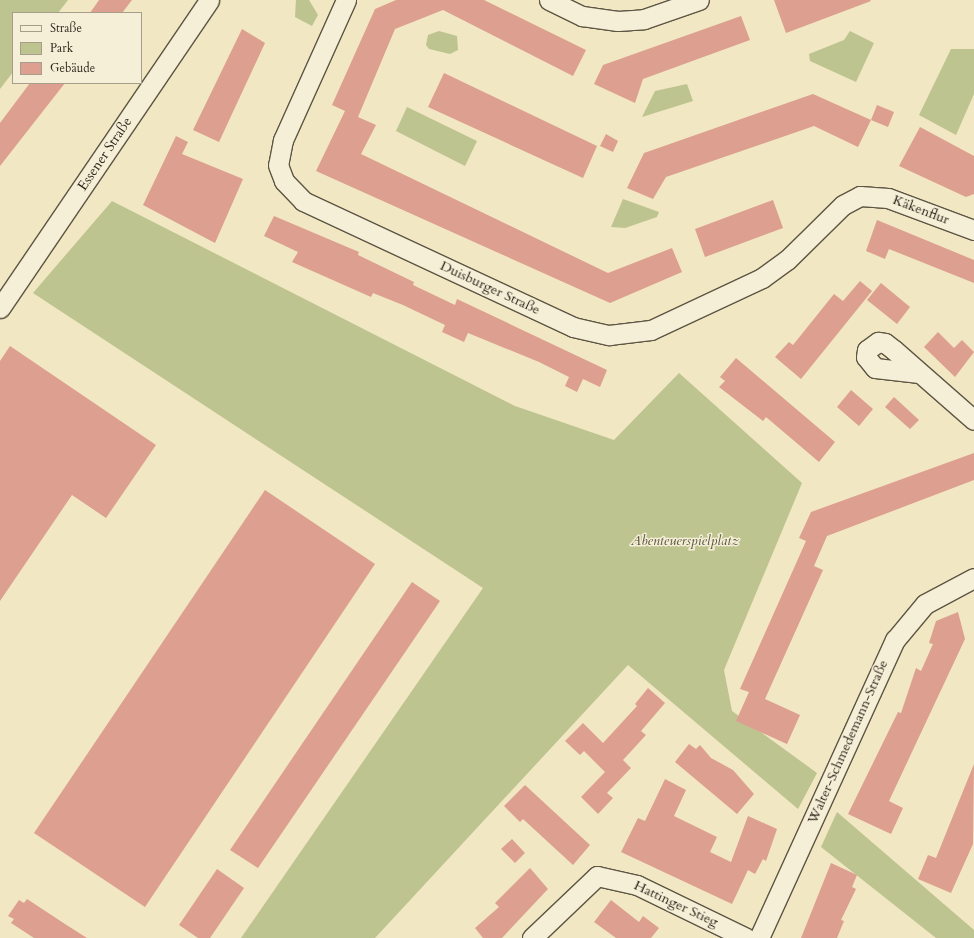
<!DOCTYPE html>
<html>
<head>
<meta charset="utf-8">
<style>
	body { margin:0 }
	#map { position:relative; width:974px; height:938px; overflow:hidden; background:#f1e7c2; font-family:Cardo,serif }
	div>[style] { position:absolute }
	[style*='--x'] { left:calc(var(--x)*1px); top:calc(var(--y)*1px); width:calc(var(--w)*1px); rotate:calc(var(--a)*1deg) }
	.green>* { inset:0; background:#bdc490 }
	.building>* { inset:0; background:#dd9f8f }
	.roads { filter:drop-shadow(1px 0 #5e5544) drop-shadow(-1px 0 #5e5544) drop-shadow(0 1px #5e5544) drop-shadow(0 -1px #5e5544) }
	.minor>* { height:19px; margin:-9.5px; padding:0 9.5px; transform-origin:9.5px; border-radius:9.5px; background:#f6efd7 }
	span { translate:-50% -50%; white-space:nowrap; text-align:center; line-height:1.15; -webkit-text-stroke:3px #f6efd7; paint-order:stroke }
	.street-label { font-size:14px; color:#2d241a }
	.park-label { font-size:14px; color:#58543d; font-style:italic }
	.legend { position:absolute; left:12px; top:12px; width:130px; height:72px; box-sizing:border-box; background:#f6efd7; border:1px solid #a69e8b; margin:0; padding:5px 7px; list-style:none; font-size:12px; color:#2d241a }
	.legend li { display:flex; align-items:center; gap:8px; height:20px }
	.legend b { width:20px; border:1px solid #a69e8b }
</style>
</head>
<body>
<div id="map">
	<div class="green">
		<div style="clip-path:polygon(0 0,68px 0,58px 13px,13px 13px,13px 72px,0 89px)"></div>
		<div style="clip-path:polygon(296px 0,309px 0,318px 15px,312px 26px,295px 17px)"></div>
		<div style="clip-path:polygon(439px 31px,457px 36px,458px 50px,450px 54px,429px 49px,426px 45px,428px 35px)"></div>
		<div style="clip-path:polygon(850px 31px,874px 43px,856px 82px,810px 61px,809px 54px,844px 40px)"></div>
		<div style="clip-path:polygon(951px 49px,974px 49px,974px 94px,956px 135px,919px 115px)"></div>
		<div style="clip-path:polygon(687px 84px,693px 101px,642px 117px,655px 91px)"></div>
		<div style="clip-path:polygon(407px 107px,477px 141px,465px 166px,396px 131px)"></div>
		<div style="clip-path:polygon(623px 199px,659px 212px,657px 217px,625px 228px,611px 227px)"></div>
		<div style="clip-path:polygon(112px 201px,515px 406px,614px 440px,679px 373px,802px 483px,724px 670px,732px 711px,817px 773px,798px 809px,628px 665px,375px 938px,241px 938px,483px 588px,33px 293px)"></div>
		<div style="clip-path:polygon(837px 812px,974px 930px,974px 938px,936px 938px,821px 847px)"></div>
	</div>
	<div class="building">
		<div style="clip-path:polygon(99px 0,132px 0,122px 13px,90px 13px)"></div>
		<div style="clip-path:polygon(396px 0,484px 0,586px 50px,573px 76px,443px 10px,395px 29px,358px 117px,376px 125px,361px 154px,608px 273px,672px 248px,682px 272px,610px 303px,316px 171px,345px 111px,332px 105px,375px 9px)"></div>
		<div style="clip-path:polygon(774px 0,870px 0,871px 1px,786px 33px)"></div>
		<div style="clip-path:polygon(741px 16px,750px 40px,643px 79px,635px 103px,594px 84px,603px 65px)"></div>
		<div style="clip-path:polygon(242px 29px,265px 43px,219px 142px,193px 130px)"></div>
		<div style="clip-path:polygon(444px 73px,597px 146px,583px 178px,428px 107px)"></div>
		<div style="clip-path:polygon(30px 83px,65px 83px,0 166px,0 123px)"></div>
		<div style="clip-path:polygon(813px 94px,871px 120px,877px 105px,894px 112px,888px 127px,871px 120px,858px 147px,814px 126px,666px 177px,653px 199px,627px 188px,644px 153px)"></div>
		<div style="clip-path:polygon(920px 127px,974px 156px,974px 194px,966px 197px,899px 166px)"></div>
		<div style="clip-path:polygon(606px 134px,618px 141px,613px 152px,600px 146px)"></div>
		<div style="clip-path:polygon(176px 136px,188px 142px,182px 154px,243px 179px,215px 243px,143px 205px)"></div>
		<div style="clip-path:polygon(773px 200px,783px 228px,705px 257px,695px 229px)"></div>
		<div style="clip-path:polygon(274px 216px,359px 252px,358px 255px,414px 282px,413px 285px,455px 305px,457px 299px,607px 370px,600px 387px,583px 379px,577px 392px,565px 386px,569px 377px,539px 362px,468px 333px,464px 342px,442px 332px,445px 325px,403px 305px,373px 293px,371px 297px,292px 262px,298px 252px,264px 236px)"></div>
		<div style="clip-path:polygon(877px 220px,974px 260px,974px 283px,889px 249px,885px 259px,866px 251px)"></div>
		<div style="clip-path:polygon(860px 281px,872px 291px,801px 379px,775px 357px,789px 342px,793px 345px,834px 294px,843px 301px)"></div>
		<div style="clip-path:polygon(881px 283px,910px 307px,897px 324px,867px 300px)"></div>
		<div style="clip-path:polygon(938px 332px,954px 348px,962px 340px,974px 352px,955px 377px,924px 347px)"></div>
		<div style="clip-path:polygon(10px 346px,156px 445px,106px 518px,72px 495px,0 601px,0 361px)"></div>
		<div style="clip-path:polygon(736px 358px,835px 442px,819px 462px,766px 417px,763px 421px,719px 387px,725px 381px,720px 377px)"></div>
		<div style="clip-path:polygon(851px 390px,873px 409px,859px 426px,837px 407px)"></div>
		<div style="clip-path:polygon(894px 397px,919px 420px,910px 429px,885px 407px)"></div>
		<div style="clip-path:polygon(974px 453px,974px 480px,827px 536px,814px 566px,823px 570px,765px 699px,800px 715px,787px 744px,736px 721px,749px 692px,740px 689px,806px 541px,799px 538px,811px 512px)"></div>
		<div style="clip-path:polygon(265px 490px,375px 564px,145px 907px,34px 833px)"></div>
		<div style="clip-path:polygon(412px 582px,440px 601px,258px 868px,230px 850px)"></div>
		<div style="clip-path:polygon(958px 612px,965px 639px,889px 801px,903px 808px,891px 834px,848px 814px,898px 712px,901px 713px,916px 668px,921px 671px,933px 644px,929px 643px,936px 621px)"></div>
		<div style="clip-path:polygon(648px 688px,665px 703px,641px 731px,646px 735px,623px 760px,631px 768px,607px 793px,613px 798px,598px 814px,581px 797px,605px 772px,584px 751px,580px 755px,565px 741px,583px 723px,603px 743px,637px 706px,635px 704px)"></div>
		<div style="clip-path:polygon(689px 744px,696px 749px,700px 745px,711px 758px,733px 770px,754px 794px,737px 814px,675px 762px)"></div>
		<div style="clip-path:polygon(974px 764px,973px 844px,951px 893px,918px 879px,928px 855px,936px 858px)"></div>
		<div style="clip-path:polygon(665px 779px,686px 790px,674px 816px,717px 837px,710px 852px,731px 862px,748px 816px,777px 829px,766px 861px,763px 859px,755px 874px,748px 870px,732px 904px,621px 852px,638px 818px,645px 821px)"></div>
		<div style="clip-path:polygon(525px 785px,590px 845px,573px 865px,523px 819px,520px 822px,504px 806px)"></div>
		<div style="clip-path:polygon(512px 839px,525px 853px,515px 863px,501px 849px)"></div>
		<div style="clip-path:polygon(831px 863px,857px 875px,852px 887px,856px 889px,841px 920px,844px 921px,837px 938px,801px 938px)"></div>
		<div style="clip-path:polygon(530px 868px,548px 889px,502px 938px,483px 938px,475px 928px,499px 907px,495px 903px)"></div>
		<div style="clip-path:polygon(217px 869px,244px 888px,210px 938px,198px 938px,179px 925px)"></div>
		<div style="clip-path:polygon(27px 899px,65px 924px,87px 938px,34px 938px,11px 923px,14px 919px,8px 916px,19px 900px,24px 903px)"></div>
		<div style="clip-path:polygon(611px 900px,639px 922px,643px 916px,659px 928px,651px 938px,616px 938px,594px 922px)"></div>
	</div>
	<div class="roads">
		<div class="minor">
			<div style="--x:346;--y:0;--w:154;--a:114.2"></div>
			<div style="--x:283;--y:140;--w:25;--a:101"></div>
			<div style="--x:278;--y:165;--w:17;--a:69"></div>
			<div style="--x:284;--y:181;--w:28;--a:46"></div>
			<div style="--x:303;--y:201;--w:298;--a:25"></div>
			<div style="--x:573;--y:327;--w:37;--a:13"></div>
			<div style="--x:609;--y:335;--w:42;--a:-6.8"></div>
			<div style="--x:651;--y:330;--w:123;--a:-25.1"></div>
			<div style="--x:762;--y:278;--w:31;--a:-36"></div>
			<div style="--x:787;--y:260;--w:78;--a:-44.5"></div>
			<div style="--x:843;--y:205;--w:19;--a:-28"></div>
			<div style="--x:860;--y:196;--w:28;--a:4"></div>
			<div style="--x:888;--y:198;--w:92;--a:20.4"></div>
			<div style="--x:549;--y:0;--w:37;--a:26"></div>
			<div style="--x:582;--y:16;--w:36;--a:8"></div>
			<div style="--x:618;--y:21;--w:26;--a:-4"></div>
			<div style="--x:644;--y:19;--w:58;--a:-19.1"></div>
			<div style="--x:0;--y:308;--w:372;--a:-55.8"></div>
			<div style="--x:919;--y:373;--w:44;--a:-173.5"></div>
			<div style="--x:875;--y:368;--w:14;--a:-129"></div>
			<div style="--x:866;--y:357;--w:7;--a:-82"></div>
			<div style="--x:867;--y:350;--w:14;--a:-36"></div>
			<div style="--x:878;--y:342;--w:7;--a:8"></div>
			<div style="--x:885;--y:343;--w:11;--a:38"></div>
			<div style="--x:894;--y:350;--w:106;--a:41.2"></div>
			<div style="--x:532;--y:938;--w:90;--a:-43.6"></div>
			<div style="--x:597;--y:876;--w:41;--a:12.7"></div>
			<div style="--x:637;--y:885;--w:121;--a:25.9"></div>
			<div style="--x:759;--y:938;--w:328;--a:-65.5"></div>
			<div style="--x:895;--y:640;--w:47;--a:-50.2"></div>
			<div style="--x:925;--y:604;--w:55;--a:-28"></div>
		</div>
	</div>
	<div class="street-label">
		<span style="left:105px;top:154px;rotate:-56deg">Essener Straße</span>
		<span style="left:921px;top:210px;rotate:21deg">Käkenflur</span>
		<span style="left:490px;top:288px;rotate:25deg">Duisburger Straße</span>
		<span style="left:848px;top:742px;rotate:-66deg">Walter-Schmedemann-Straße</span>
		<span style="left:676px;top:904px;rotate:25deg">Hattinger Stieg</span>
	</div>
	<div class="park-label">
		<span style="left:685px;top:541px">Abenteuerspielplatz</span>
	</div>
	<ul class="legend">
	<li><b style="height:5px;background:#f6efd7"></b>Straße</li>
	<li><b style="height:11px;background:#bdc490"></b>Park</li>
	<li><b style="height:11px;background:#dd9f8f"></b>Gebäude</li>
	</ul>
</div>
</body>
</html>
